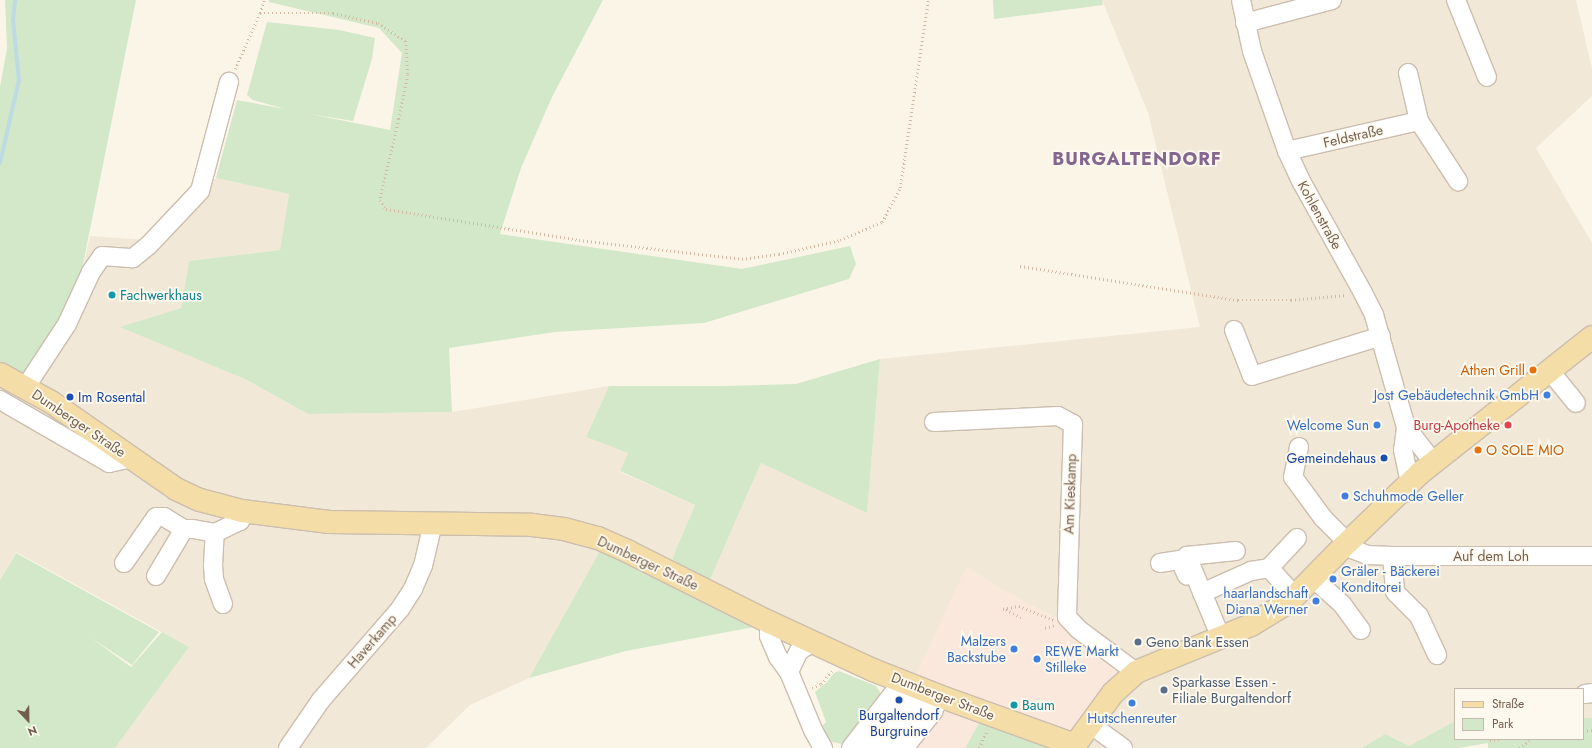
<!DOCTYPE html>
<html>
<head>
<meta charset="utf-8">
<style>
	body { margin:0 }
	#map { position:relative; width:1592px; height:748px; overflow:hidden; background:#fbf5e8; font-family:Jost,sans-serif }
	div>[style] { position:absolute }
	[style*='--x'] { left:calc(var(--x)*1px); top:calc(var(--y)*1px); width:calc(var(--w)*1px); rotate:calc(var(--a)*1deg) }
	.residential>* { inset:0; background:#f2e8d7 }
	.commercial>* { inset:0; background:#fae8dd }
	.green>* { inset:0; background:#d2e8c8 }
	.stream>* { height:4px; margin:-2px; padding:0 2px; transform-origin:2px; border-radius:2px; background:#bedbe3 }
	.path>* { height:2.5px; margin-top:-1.25px; transform-origin:0; background:repeating-linear-gradient(90deg,#d3baa5 0 1px,transparent 0 4px) }
	.roads { filter:drop-shadow(1px 0 #ccbeaf) drop-shadow(-1px 0 #ccbeaf) drop-shadow(0 1px #ccbeaf) drop-shadow(0 -1px #ccbeaf) }
	.minor>* { height:18px; margin:-9px; padding:0 9px; transform-origin:9px; border-radius:9px; background:#fff }
	.major>* { height:22px; margin:-11px; padding:0 11px; transform-origin:11px; border-radius:11px; background:#f4dda6 }
	.dots>* { width:11px; height:11px; translate:-50% -50%; box-sizing:border-box; border:2px solid #fef9ee; border-radius:50% }
	span { translate:-50% -50%; white-space:nowrap; text-align:center; line-height:1.15; -webkit-text-stroke:3.5px #fef9ee; paint-order:stroke }
	.street-label { font-size:14px; color:#735e4e }
	.culture-label { font-size:14px; color:#0d838f }
	.left { translate:0 -50%; text-align:left }
	.food-label { font-size:14px; color:#c56008 }
	.right { translate:-100% -50%; text-align:right }
	.shop-label { font-size:14px; color:#366cbe }
	.transit-label { font-size:14px; color:#164399 }
	.health-label { font-size:14px; color:#be3a42 }
	.service-label { font-size:14px; color:#4e5e75 }
	.district-label { font-size:18px; color:#84668f; font-weight:700; letter-spacing:1px }
	.legend { position:absolute; left:1454px; top:688px; width:130px; height:52px; box-sizing:border-box; background:#fef9ee; border:1px solid #c6bbae; margin:0; padding:5px 7px; list-style:none; font-size:12px; color:#735e4e }
	.legend li { display:flex; align-items:center; gap:8px; height:20px }
	.legend b { width:20px; border:1px solid #c6bbae }
	.north { position:absolute; left:8px; top:700px; width:40px; height:40px; -webkit-text-stroke:3px #fef9ee; paint-order:stroke; rotate:158deg; font-size:11px; font-weight:700; line-height:16px; text-align:center; color:#735e4e }
	.north::after { content:''; display:block; margin:auto; width:14px; height:18px; background:#735e4e; clip-path:polygon(50% 0,100% 100%,50% 72%,0 100%) }
</style>
</head>
<body>
<div id="map">
	<div class="residential">
		<div style="clip-path:polygon(1102px 0,1576px 0,1592px 68px,1592px 96px,1536px 148px,1592px 243px,1592px 335px,1288px 601px,1145px 667px,1078px 629px,1026px 603px,913px 682px,708px 584px,761px 463px,867px 512px,880px 359px,1200px 327px,1148px 113px)"></div>
		<div style="clip-path:polygon(216px 178px,289px 194px,280px 250px,189px 261px,181px 308px,121px 327px,247px 380px,308px 414px,452px 412px,609px 386px,586px 437px,628px 453px,620px 472px,695px 505px,672px 559px,661px 575px,601px 549px,529px 678px,470px 705px,426px 748px,115px 748px,189px 647px,16px 552px,0 580px,0 363px,24px 374px,78px 289px,90px 236px,164px 241px)"></div>
		<div style="clip-path:polygon(1592px 338px,1592px 718px,1583px 718px,1583px 689px,1455px 689px,1455px 721px,1409px 746px,1385px 734px,1362px 748px,1060px 748px,1114px 694px,1251px 627px)"></div>
	</div>
	<div class="commercial">
		<div style="clip-path:polygon(966px 567px,1026px 603px,1077px 629px,1124px 668px,1072px 733px,913px 682px)"></div>
		<div style="clip-path:polygon(950px 702px,984px 714px,965px 748px,917px 748px)"></div>
	</div>
	<div class="green">
		<div style="clip-path:polygon(5px 0,136px 0,78px 289px,24px 374px,0 363px,0 87px,7px 48px)"></div>
		<div style="clip-path:polygon(269px 0,603px 0,552px 97px,521px 168px,500px 234px,742px 269px,850px 246px,856px 264px,849px 279px,704px 323px,555px 332px,449px 348px,452px 412px,308px 414px,247px 380px,120px 327px,181px 308px,189px 261px,280px 250px,289px 194px,216px 178px,237px 100px,285px 109px,253px 100px,247px 95px,267px 22px,339px 30px,375px 38px,372px 59px,353px 121px,310px 114px,390px 130px,402px 53px,379px 28px,269px 2px)"></div>
		<div style="clip-path:polygon(993px 0,1102px 0,1103px 5px,994px 19px)"></div>
		<div style="clip-path:polygon(880px 359px,867px 513px,761px 463px,708px 584px,672px 559px,695px 505px,620px 471px,628px 453px,586px 437px,609px 386px,723px 386px,796px 384px)"></div>
		<div style="clip-path:polygon(601px 549px,754px 627px,626px 651px,529px 678px)"></div>
		<div style="clip-path:polygon(16px 553px,159px 632px,132px 665px,90px 637px,131px 667px,162px 632px,189px 647px,115px 748px,0 748px,0 580px)"></div>
		<div style="clip-path:polygon(839px 671px,876px 686px,880px 692px,880px 696px,851px 741px,842px 744px,828px 741px,821px 731px,823px 725px,826px 722px,815px 692px,827px 682px,834px 673px)"></div>
		<div style="clip-path:polygon(984px 714px,1060px 748px,965px 748px)"></div>
		<div style="clip-path:polygon(1583px 718px,1592px 718px,1592px 748px,1488px 748px,1488px 743px,1459px 748px,1362px 748px,1385px 734px,1409px 746px,1455px 721px,1455px 739px,1583px 739px)"></div>
	</div>
	<div class="stream">
		<div style="--x:0;--y:163;--w:85;--a:-77.1"></div>
		<div style="--x:19;--y:80;--w:60;--a:-95.7"></div>
		<div style="--x:13;--y:20;--w:20;--a:-84"></div>
	</div>
	<div class="path">
		<div style="--x:260;--y:13;--w:14;--a:-73"></div>
		<div style="--x:235;--y:69;--w:61;--a:-65.9"></div>
		<div style="--x:260;--y:13;--w:73;--a:0"></div>
		<div style="--x:333;--y:13;--w:46;--a:12.5"></div>
		<div style="--x:378;--y:23;--w:33;--a:33"></div>
		<div style="--x:406;--y:41;--w:34;--a:87"></div>
		<div style="--x:408;--y:75;--w:45;--a:101.6"></div>
		<div style="--x:399;--y:119;--w:83;--a:103.2"></div>
		<div style="--x:380;--y:200;--w:11;--a:56"></div>
		<div style="--x:386;--y:209;--w:195;--a:9.1"></div>
		<div style="--x:579;--y:240;--w:164;--a:6.6"></div>
		<div style="--x:742;--y:259;--w:37;--a:-8"></div>
		<div style="--x:779;--y:254;--w:63;--a:-12.9"></div>
		<div style="--x:840;--y:240;--w:46;--a:-23.2"></div>
		<div style="--x:882;--y:222;--w:38;--a:-62"></div>
		<div style="--x:900;--y:188;--w:190;--a:-81.5"></div>
		<div style="--x:1020;--y:266;--w:221;--a:8.9"></div>
		<div style="--x:1238;--y:300;--w:53;--a:0"></div>
		<div style="--x:1291;--y:300;--w:55;--a:-5.2"></div>
		<div style="--x:1021;--y:618;--w:20;--a:-153"></div>
		<div style="--x:1003;--y:609;--w:16;--a:-11"></div>
		<div style="--x:1019;--y:606;--w:37;--a:22"></div>
		<div style="--x:1045;--y:628;--w:10;--a:-17"></div>
		<div style="--x:812;--y:688;--w:10;--a:-24"></div>
		<div style="--x:821;--y:684;--w:19;--a:-51"></div>
		<div style="--x:1583;--y:731;--w:9;--a:-6"></div>
		<div style="--x:1490;--y:740;--w:12;--a:-5"></div>
		<div style="--x:979;--y:748;--w:20;--a:-66"></div>
		<div style="--x:1519;--y:748;--w:16;--a:-35"></div>
	</div>
	<div class="roads">
		<div class="minor">
			<div style="--x:1241;--y:0;--w:52;--a:77.8"></div>
			<div style="--x:1252;--y:51;--w:106;--a:70.7"></div>
			<div style="--x:1287;--y:151;--w:33;--a:65"></div>
			<div style="--x:1301;--y:181;--w:128;--a:61"></div>
			<div style="--x:1363;--y:293;--w:25;--a:63"></div>
			<div style="--x:1374;--y:315;--w:116;--a:74.1"></div>
			<div style="--x:1406;--y:427;--w:44;--a:52.4"></div>
			<div style="--x:1456;--y:0;--w:83;--a:68.1"></div>
			<div style="--x:1245;--y:23;--w:90;--a:-14.8"></div>
			<div style="--x:1408;--y:73;--w:49;--a:77.1"></div>
			<div style="--x:1419;--y:121;--w:72;--a:57"></div>
			<div style="--x:1287;--y:151;--w:135;--a:-12.8"></div>
			<div style="--x:1234;--y:330;--w:49;--a:68.6"></div>
			<div style="--x:1252;--y:376;--w:135;--a:-17.2"></div>
			<div style="--x:1550;--y:371;--w:41;--a:50.9"></div>
			<div style="--x:25;--y:388;--w:77;--a:-56.7"></div>
			<div style="--x:67;--y:324;--w:57;--a:-65.2"></div>
			<div style="--x:91;--y:272;--w:19;--a:-55"></div>
			<div style="--x:102;--y:256;--w:31;--a:4"></div>
			<div style="--x:133;--y:258;--w:19;--a:-39"></div>
			<div style="--x:148;--y:246;--w:76;--a:-46.6"></div>
			<div style="--x:200;--y:191;--w:113;--a:-75.1"></div>
			<div style="--x:0;--y:400;--w:126;--a:30"></div>
			<div style="--x:109;--y:463;--w:24;--a:-12"></div>
			<div style="--x:934;--y:422;--w:124;--a:-2.8"></div>
			<div style="--x:1058;--y:416;--w:17;--a:28"></div>
			<div style="--x:1073;--y:424;--w:193;--a:91.8"></div>
			<div style="--x:1067;--y:617;--w:16;--a:47"></div>
			<div style="--x:1078;--y:629;--w:72;--a:36.6"></div>
			<div style="--x:1406;--y:427;--w:23;--a:97"></div>
			<div style="--x:1403;--y:450;--w:33;--a:78"></div>
			<div style="--x:1299;--y:447;--w:31;--a:101"></div>
			<div style="--x:1293;--y:477;--w:51;--a:53.8"></div>
			<div style="--x:1323;--y:518;--w:35;--a:45"></div>
			<div style="--x:1344;--y:546;--w:25;--a:21"></div>
			<div style="--x:1367;--y:555;--w:25;--a:2"></div>
			<div style="--x:1392;--y:556;--w:200;--a:0"></div>
			<div style="--x:1392;--y:556;--w:36;--a:85"></div>
			<div style="--x:1395;--y:592;--w:34;--a:45"></div>
			<div style="--x:1419;--y:616;--w:43;--a:65.2"></div>
			<div style="--x:124;--y:563;--w:56;--a:-55.2"></div>
			<div style="--x:156;--y:517;--w:8;--a:0"></div>
			<div style="--x:164;--y:517;--w:23;--a:31"></div>
			<div style="--x:1160;--y:563;--w:20;--a:-9"></div>
			<div style="--x:1180;--y:560;--w:17;--a:66"></div>
			<div style="--x:1269;--y:568;--w:41;--a:-47"></div>
			<div style="--x:156;--y:576;--w:55;--a:-59.2"></div>
			<div style="--x:184;--y:529;--w:9;--a:0"></div>
			<div style="--x:193;--y:529;--w:22;--a:10"></div>
			<div style="--x:1313;--y:578;--w:39;--a:42"></div>
			<div style="--x:1342;--y:604;--w:32;--a:54"></div>
			<div style="--x:1202;--y:593;--w:54;--a:-24.2"></div>
			<div style="--x:1251;--y:571;--w:18;--a:-9"></div>
			<div style="--x:1269;--y:568;--w:38;--a:47"></div>
			<div style="--x:223;--y:604;--w:27;--a:-110"></div>
			<div style="--x:214;--y:579;--w:13;--a:-94"></div>
			<div style="--x:213;--y:566;--w:33;--a:-87"></div>
			<div style="--x:215;--y:533;--w:28;--a:-26"></div>
			<div style="--x:240;--y:521;--w:10;--a:-79"></div>
			<div style="--x:769;--y:622;--w:14;--a:90"></div>
			<div style="--x:769;--y:636;--w:23;--a:67"></div>
			<div style="--x:778;--y:657;--w:19;--a:54"></div>
			<div style="--x:789;--y:672;--w:63;--a:67.5"></div>
			<div style="--x:813;--y:730;--w:21;--a:61"></div>
			<div style="--x:1221;--y:638;--w:89;--a:-112.5"></div>
			<div style="--x:1187;--y:556;--w:49;--a:-5.8"></div>
			<div style="--x:789;--y:672;--w:23;--a:-65"></div>
			<div style="--x:799;--y:651;--w:14;--a:-34"></div>
			<div style="--x:1585;--y:694;--w:7;--a:-8"></div>
			<div style="--x:1090;--y:724;--w:41;--a:36"></div>
			<div style="--x:288;--y:748;--w:58;--a:-55.5"></div>
			<div style="--x:321;--y:700;--w:121;--a:-49"></div>
			<div style="--x:400;--y:609;--w:24;--a:-57"></div>
			<div style="--x:413;--y:589;--w:25;--a:-67"></div>
			<div style="--x:423;--y:566;--w:44;--a:-76.9"></div>
			<div style="--x:851;--y:748;--w:83;--a:-52.3"></div>
			<div style="--x:869;--y:748;--w:61;--a:-51.6"></div>
			<div style="--x:907;--y:700;--w:15;--a:-58"></div>
			<div style="--x:887;--y:748;--w:53;--a:-51.8"></div>
			<div style="--x:920;--y:706;--w:15;--a:-67"></div>
			<div style="--x:904;--y:748;--w:46;--a:-51.1"></div>
			<div style="--x:933;--y:712;--w:17;--a:-69"></div>
		</div>
		<div class="major">
			<div style="--x:0;--y:374;--w:58;--a:28.8"></div>
			<div style="--x:51;--y:402;--w:152;--a:34.8"></div>
			<div style="--x:176;--y:489;--w:26;--a:25"></div>
			<div style="--x:200;--y:500;--w:43;--a:14.7"></div>
			<div style="--x:242;--y:511;--w:88;--a:7.2"></div>
			<div style="--x:329;--y:522;--w:203;--a:0.8"></div>
			<div style="--x:532;--y:525;--w:32;--a:7"></div>
			<div style="--x:564;--y:529;--w:35;--a:15"></div>
			<div style="--x:598;--y:538;--w:34;--a:24"></div>
			<div style="--x:629;--y:552;--w:157;--a:26.6"></div>
			<div style="--x:769;--y:622;--w:115;--a:24.8"></div>
			<div style="--x:873;--y:670;--w:71;--a:21.5"></div>
			<div style="--x:939;--y:696;--w:145;--a:19.8"></div>
			<div style="--x:1075;--y:745;--w:64;--a:-53.8"></div>
			<div style="--x:1113;--y:693;--w:31;--a:-42"></div>
			<div style="--x:1136;--y:672;--w:124;--a:-22.2"></div>
			<div style="--x:1251;--y:625;--w:44;--a:-31.2"></div>
			<div style="--x:1289;--y:602;--w:78;--a:-45.5"></div>
			<div style="--x:1344;--y:546;--w:105;--a:-43.8"></div>
			<div style="--x:1420;--y:473;--w:219;--a:-38.3"></div>
		</div>
	</div>
	<div class="dots">
		<div style="left:112px;top:295px;background:#0f9aa8"></div>
		<div style="left:1533px;top:370px;background:#e8710a"></div>
		<div style="left:1547px;top:395px;background:#3f7fe0"></div>
		<div style="left:70px;top:397px;background:#1a4fb4"></div>
		<div style="left:1377px;top:425px;background:#3f7fe0"></div>
		<div style="left:1508px;top:425px;background:#e0444e"></div>
		<div style="left:1478px;top:450px;background:#e8710a"></div>
		<div style="left:1384px;top:458px;background:#1a4fb4"></div>
		<div style="left:1345px;top:496px;background:#3f7fe0"></div>
		<div style="left:1333px;top:579px;background:#3f7fe0"></div>
		<div style="left:1316px;top:601px;background:#3f7fe0"></div>
		<div style="left:1138px;top:642px;background:#5c6f8a"></div>
		<div style="left:1014px;top:649px;background:#3f7fe0"></div>
		<div style="left:1037px;top:659px;background:#3f7fe0"></div>
		<div style="left:1164px;top:690px;background:#5c6f8a"></div>
		<div style="left:899px;top:700px;background:#1a4fb4"></div>
		<div style="left:1132px;top:703px;background:#3f7fe0"></div>
		<div style="left:1014px;top:705px;background:#0f9aa8"></div>
	</div>
	<div class="street-label">
		<span style="left:1353px;top:136px;rotate:-13deg">Feldstraße</span>
		<span style="left:1320px;top:215px;rotate:61deg">Kohlenstraße</span>
		<span style="left:79px;top:423px;rotate:34deg">Dumberger Straße</span>
		<span style="left:1070px;top:494px;rotate:-88deg">Am Kieskamp</span>
		<span style="left:1491px;top:556px">Auf dem Loh</span>
		<span style="left:648px;top:563px;rotate:25deg">Dumberger Straße</span>
		<span style="left:372px;top:641px;rotate:-49deg">Haverkamp</span>
		<span style="left:943px;top:696px;rotate:21deg">Dumberger Straße</span>
	</div>
	<div class="culture-label">
		<span class="left" style="left:120px;top:295px">Fachwerkhaus</span>
		<span class="left" style="left:1022px;top:705px">Baum</span>
	</div>
	<div class="food-label">
		<span class="right" style="left:1525px;top:370px">Athen Grill</span>
		<span class="left" style="left:1486px;top:450px">O SOLE MIO</span>
	</div>
	<div class="shop-label">
		<span class="right" style="left:1539px;top:395px">Jost Gebäudetechnik GmbH</span>
		<span class="right" style="left:1369px;top:425px">Welcome Sun</span>
		<span class="left" style="left:1353px;top:496px">Schuhmode Geller</span>
		<span class="left" style="left:1341px;top:579px">Gräler - Bäckerei<br>Konditorei</span>
		<span class="right" style="left:1308px;top:601px">haarlandschaft<br>Diana Werner</span>
		<span class="right" style="left:1006px;top:649px">Malzers<br>Backstube</span>
		<span class="left" style="left:1045px;top:659px">REWE Markt<br>Stilleke</span>
		<span style="left:1132px;top:718px">Hutschenreuter</span>
	</div>
	<div class="transit-label">
		<span class="left" style="left:78px;top:397px">Im Rosental</span>
		<span class="right" style="left:1376px;top:458px">Gemeindehaus</span>
		<span style="left:899px;top:723px">Burgaltendorf<br>Burgruine</span>
	</div>
	<div class="health-label">
		<span class="right" style="left:1500px;top:425px">Burg-Apotheke</span>
	</div>
	<div class="service-label">
		<span class="left" style="left:1146px;top:642px">Geno Bank Essen</span>
		<span class="left" style="left:1172px;top:690px">Sparkasse Essen -<br>Filiale Burgaltendorf</span>
	</div>
	<div class="district-label">
		<span style="left:1137px;top:159px">BURGALTENDORF</span>
	</div>
	<ul class="legend">
	<li><b style="height:5px;background:#f4dda6"></b>Straße</li>
	<li><b style="height:11px;background:#d2e8c8"></b>Park</li>
	</ul>
	<div class="north">N</div>
</div>
</body>
</html>
